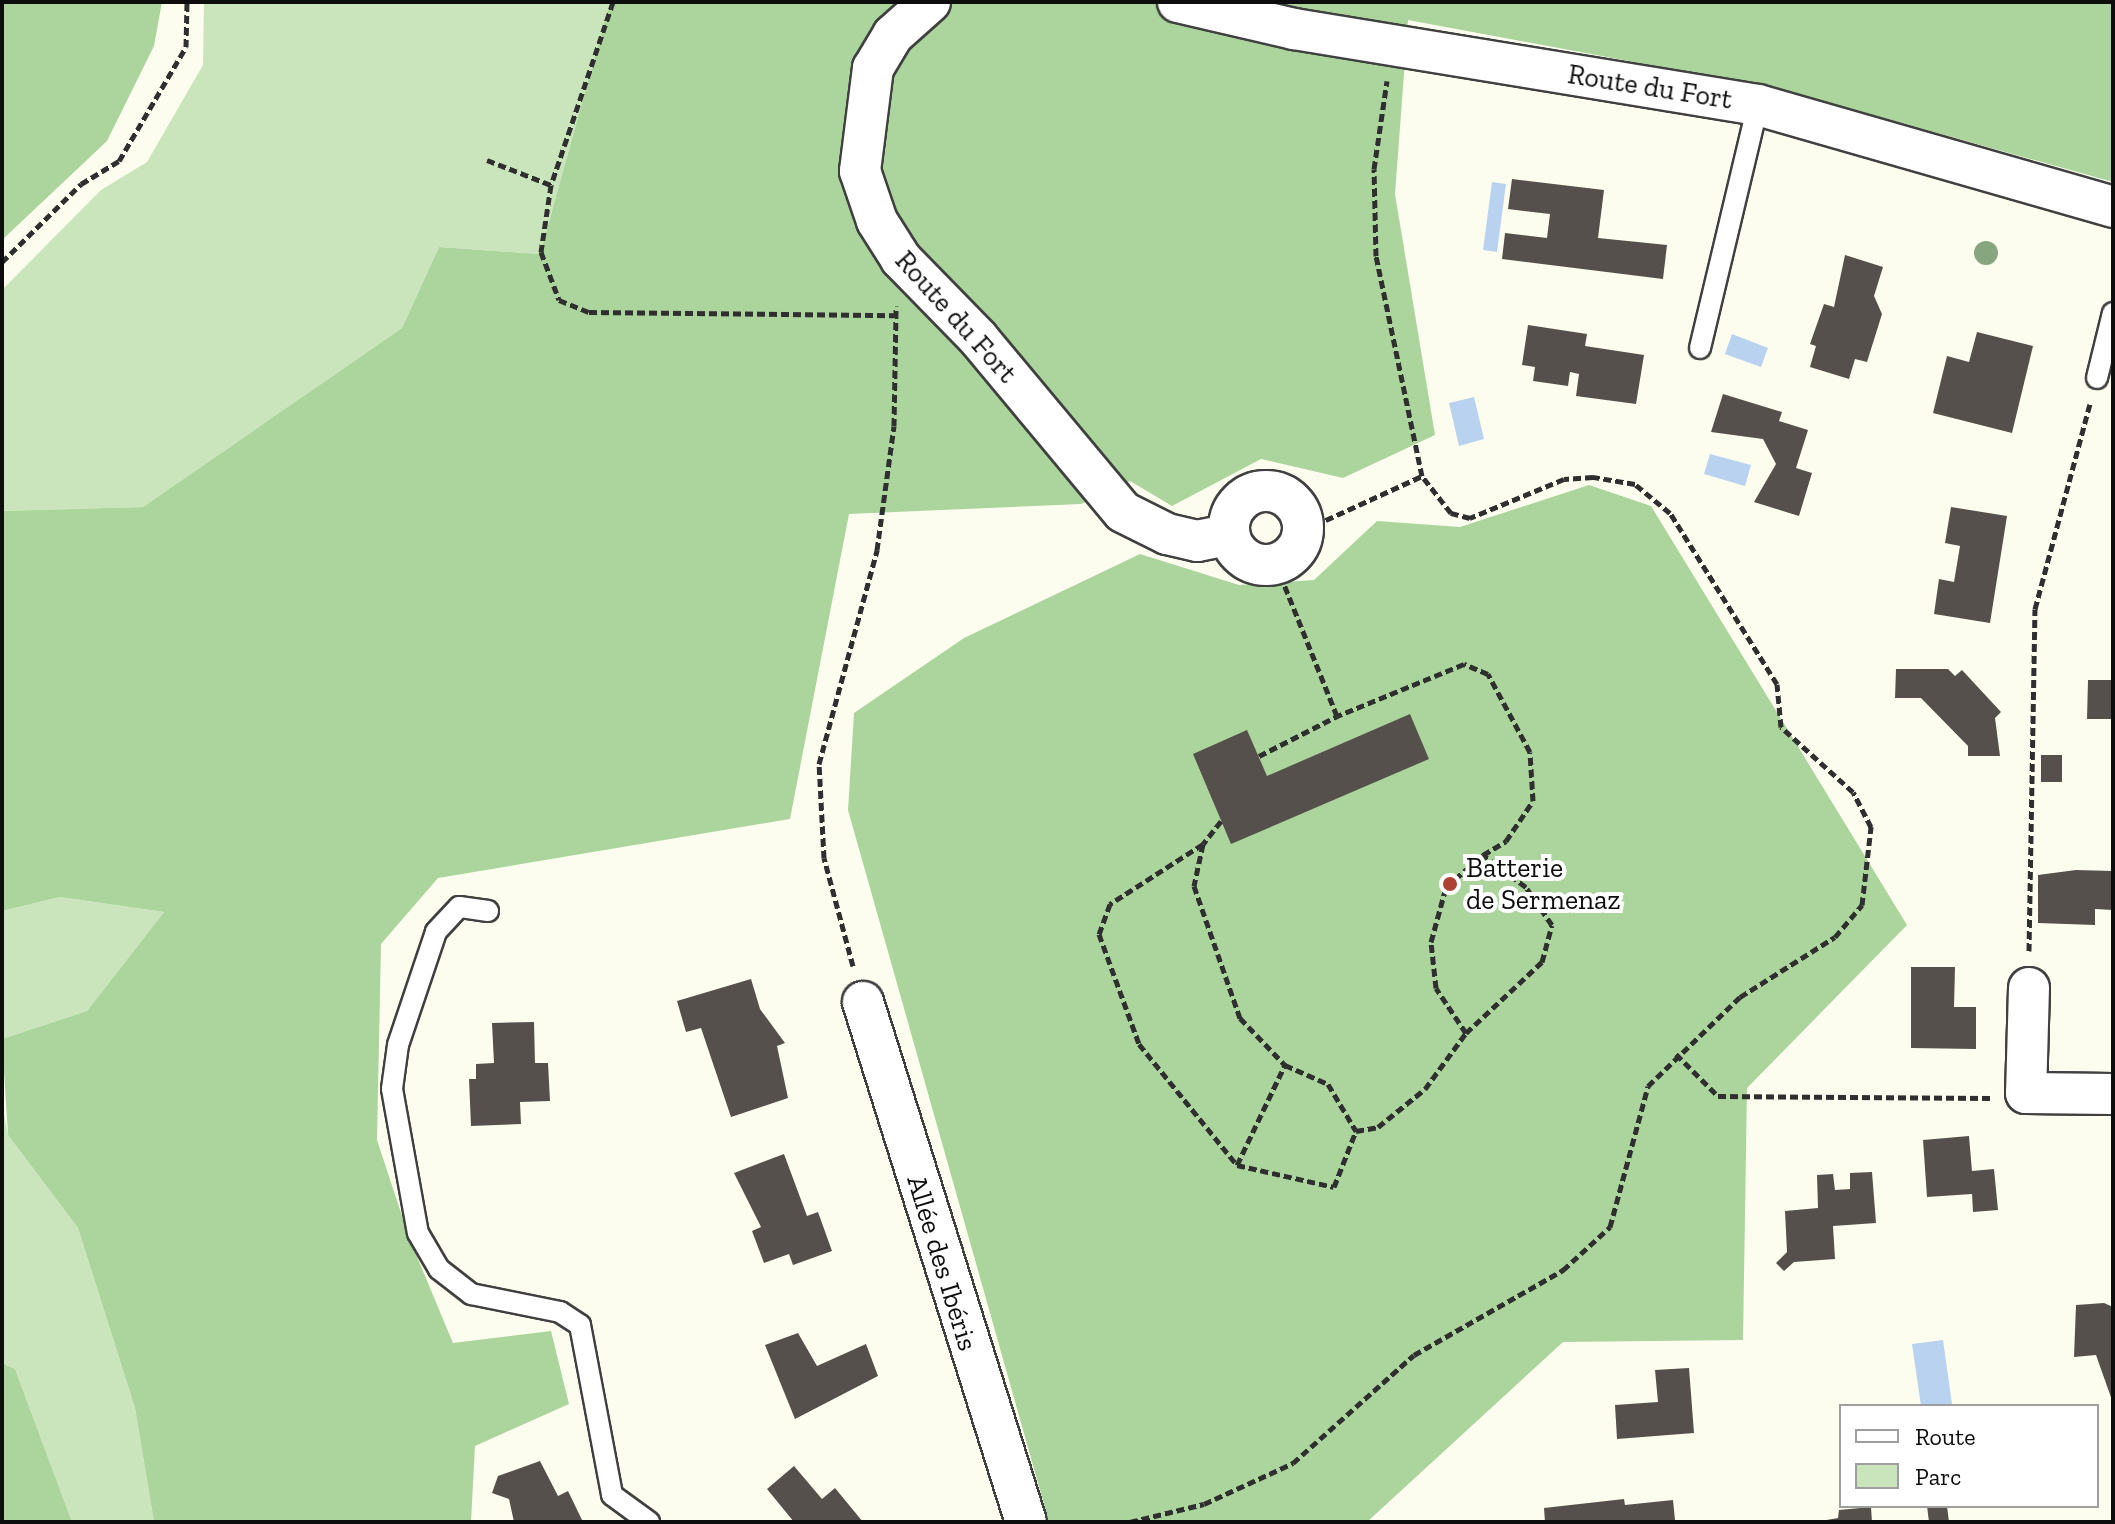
<!DOCTYPE html>
<html>
<head>
<meta charset="utf-8">
<style>
	body { margin:0 }
	#map { position:relative; width:2115px; height:1524px; overflow:hidden; background:#fdfdef; font-family:"Zilla Slab",serif }
	div>[style] { position:absolute }
	[style*='--x'] { left:calc(var(--x)*1px); top:calc(var(--y)*1px); width:calc(var(--w)*1px); rotate:calc(var(--a)*1deg) }
	.green>* { inset:0; background:#cae5bc }
	.forest>* { inset:0; background:#acd49d }
	.water>* { inset:0; background:#b9d2f0 }
	.building>* { inset:0; background:#55504b }
	.path>* { height:5px; margin-top:-2.5px; transform-origin:0; background:repeating-linear-gradient(90deg,#2f2f2f 0 8px,transparent 0 12px) }
	.roads { filter:drop-shadow(2px 0 #404040) drop-shadow(-2px 0 #404040) drop-shadow(0 2px #404040) drop-shadow(0 -2px #404040) }
	.lane>* { height:20px; margin:-10px; padding:0 10px; transform-origin:10px; border-radius:10px; background:#fff }
	.street>* { height:40px; margin:-20px; padding:0 20px; transform-origin:20px; border-radius:20px; background:#fff }
	.street>.ring { margin:-20px; padding:0; box-sizing:content-box; background:none; border:40px solid #fff; border-radius:50% }
	.trees>* { width:24px; height:24px; margin:-12px; border-radius:50%; background:#87a67f }
	.dots>* { width:22px; height:22px; translate:-50% -50%; box-sizing:border-box; border:4px solid #fff; border-radius:50% }
	span { translate:-50% -50%; white-space:nowrap; text-align:center; line-height:1.15; -webkit-text-stroke:8px #fff; paint-order:stroke }
	.street-label { font-size:28px; color:#0d0d0d }
	.poi-label { font-size:28px; color:#0d0d0d }
	.left { translate:0 -50%; text-align:left }
	.frame { position:absolute; inset:0; border:4px solid #0d0d0d; pointer-events:none }
	.legend { position:absolute; left:1839px; top:1404px; width:260px; height:104px; box-sizing:border-box; background:#fff; border:2px solid #9e9e9e; margin:0; padding:10px 14px; list-style:none; font-size:24px; color:#0d0d0d }
	.legend li { display:flex; align-items:center; gap:16px; height:40px }
	.legend b { width:40px; border:2px solid #9e9e9e }
</style>
</head>
<body>
<div id="map">
	<div class="green">
		<div style="clip-path:polygon(204px 2px,610px 2px,540px 254px,439px 247px,402px 328px,143px 507px,2px 511px,2px 290px,101px 190px,147px 162px,203px 65px)"></div>
		<div style="clip-path:polygon(60px 897px,164px 912px,87px 1011px,2px 1039px,2px 911px)"></div>
		<div style="clip-path:polygon(2px 1103px,8px 1135px,78px 1228px,135px 1408px,154px 1522px,72px 1522px,15px 1369px,2px 1363px)"></div>
	</div>
	<div class="forest">
		<div style="clip-path:polygon(2px 2px,162px 2px,154px 46px,107px 141px,2px 240px)"></div>
		<div style="clip-path:polygon(610px 2px,2113px 2px,2113px 182px,1784px 90px,1408px 20px,1395px 194px,1435px 435px,1343px 478px,1261px 459px,1172px 506px,1130px 481px,1081px 504px,849px 514px,790px 819px,438px 878px,381px 944px,377px 1140px,410px 1240px,453px 1343px,551px 1331px,569px 1404px,475px 1446px,471px 1522px,154px 1522px,135px 1408px,78px 1228px,8px 1135px,2px 1039px,87px 1011px,164px 912px,60px 897px,2px 911px,2px 511px,143px 507px,402px 328px,439px 247px,540px 254px)"></div>
		<div style="clip-path:polygon(1589px 485px,1651px 506px,1907px 925px,1747px 1088px,1743px 1340px,1563px 1342px,1367px 1522px,1049px 1522px,848px 810px,854px 713px,964px 638px,1140px 554px,1239px 585px,1314px 580px,1377px 521px,1460px 527px)"></div>
		<div style="clip-path:polygon(2px 1363px,15px 1369px,72px 1522px,2px 1522px)"></div>
	</div>
	<div class="water">
		<div style="clip-path:polygon(1492px 182px,1506px 184px,1497px 252px,1483px 250px)"></div>
		<div style="clip-path:polygon(1732px 334px,1768px 348px,1761px 367px,1725px 354px)"></div>
		<div style="clip-path:polygon(1474px 397px,1484px 439px,1459px 446px,1449px 403px)"></div>
		<div style="clip-path:polygon(1710px 454px,1751px 465px,1745px 486px,1704px 474px)"></div>
		<div style="clip-path:polygon(1943px 1340px,1952px 1404px,1921px 1406px,1912px 1344px)"></div>
	</div>
	<div class="building">
		<div style="clip-path:polygon(1512px 179px,1604px 190px,1598px 238px,1667px 245px,1663px 279px,1502px 259px,1505px 233px,1547px 238px,1550px 214px,1508px 209px)"></div>
		<div style="clip-path:polygon(1845px 255px,1883px 267px,1874px 296px,1882px 314px,1867px 362px,1855px 359px,1849px 379px,1810px 367px,1816px 346px,1810px 344px,1824px 304px,1834px 307px)"></div>
		<div style="clip-path:polygon(1528px 325px,1587px 334px,1585px 346px,1644px 355px,1636px 404px,1576px 396px,1579px 374px,1570px 372px,1568px 386px,1533px 381px,1535px 367px,1522px 365px)"></div>
		<div style="clip-path:polygon(1977px 332px,2033px 346px,2012px 433px,1933px 413px,1947px 356px,1969px 362px)"></div>
		<div style="clip-path:polygon(1723px 394px,1782px 412px,1779px 421px,1808px 430px,1796px 468px,1812px 473px,1799px 516px,1754px 502px,1776px 464px,1763px 439px,1711px 432px)"></div>
		<div style="clip-path:polygon(1951px 507px,2007px 516px,1990px 623px,1934px 614px,1939px 579px,1954px 582px,1960px 546px,1945px 543px)"></div>
		<div style="clip-path:polygon(1896px 669px,1948px 669px,1955px 676px,1962px 670px,2001px 712px,1995px 718px,2000px 756px,1968px 756px,1968px 746px,1921px 698px,1895px 698px)"></div>
		<div style="clip-path:polygon(2088px 680px,2113px 680px,2113px 719px,2087px 719px)"></div>
		<div style="clip-path:polygon(1410px 714px,1429px 759px,1231px 844px,1193px 754px,1247px 730px,1267px 776px)"></div>
		<div style="clip-path:polygon(2041px 755px,2062px 755px,2062px 782px,2041px 782px)"></div>
		<div style="clip-path:polygon(2076px 870px,2113px 871px,2113px 910px,2095px 909px,2095px 925px,2038px 923px,2038px 875px)"></div>
		<div style="clip-path:polygon(1911px 967px,1955px 967px,1954px 1007px,1976px 1007px,1976px 1049px,1911px 1048px)"></div>
		<div style="clip-path:polygon(751px 979px,760px 1009px,785px 1043px,777px 1046px,788px 1098px,731px 1117px,701px 1028px,686px 1032px,677px 1001px)"></div>
		<div style="clip-path:polygon(534px 1022px,535px 1063px,548px 1063px,550px 1101px,520px 1102px,521px 1124px,471px 1126px,469px 1079px,476px 1079px,476px 1064px,494px 1063px,492px 1023px)"></div>
		<div style="clip-path:polygon(1969px 1136px,1972px 1171px,1994px 1169px,1998px 1210px,1973px 1212px,1972px 1194px,1927px 1197px,1923px 1140px)"></div>
		<div style="clip-path:polygon(784px 1154px,807px 1216px,818px 1212px,832px 1251px,793px 1265px,789px 1254px,764px 1263px,752px 1231px,761px 1227px,734px 1173px)"></div>
		<div style="clip-path:polygon(1872px 1172px,1876px 1223px,1833px 1226px,1835px 1259px,1794px 1262px,1784px 1271px,1776px 1263px,1787px 1252px,1785px 1211px,1818px 1208px,1817px 1175px,1833px 1174px,1835px 1190px,1850px 1189px,1850px 1173px)"></div>
		<div style="clip-path:polygon(2104px 1303px,2113px 1307px,2113px 1403px,2096px 1355px,2074px 1357px,2076px 1305px)"></div>
		<div style="clip-path:polygon(798px 1333px,817px 1366px,866px 1344px,878px 1376px,795px 1419px,765px 1345px)"></div>
		<div style="clip-path:polygon(1689px 1368px,1694px 1433px,1617px 1439px,1615px 1405px,1658px 1402px,1655px 1370px)"></div>
		<div style="clip-path:polygon(540px 1461px,558px 1496px,568px 1491px,583px 1522px,514px 1522px,509px 1499px,492px 1493px,498px 1476px)"></div>
		<div style="clip-path:polygon(794px 1466px,822px 1499px,835px 1488px,863px 1522px,794px 1522px,767px 1489px)"></div>
		<div style="clip-path:polygon(1624px 1499px,1625px 1505px,1673px 1500px,1675px 1520px,1705px 1522px,1545px 1522px,1544px 1508px)"></div>
		<div style="clip-path:polygon(1927px 1506px,1947px 1506px,1949px 1522px,1929px 1522px)"></div>
		<div style="clip-path:polygon(1871px 1507px,1872px 1522px,1815px 1522px,1838px 1518px,1839px 1510px)"></div>
	</div>
	<div class="path">
		<div style="--x:613;--y:2;--w:193;--a:108.7"></div>
		<div style="--x:551;--y:185;--w:68;--a:98.5"></div>
		<div style="--x:541;--y:252;--w:51;--a:69.4"></div>
		<div style="--x:559;--y:300;--w:32;--a:22"></div>
		<div style="--x:589;--y:312;--w:306;--a:0.6"></div>
		<div style="--x:487;--y:160;--w:69;--a:21.3"></div>
		<div style="--x:2;--y:262;--w:111;--a:-44.6"></div>
		<div style="--x:81;--y:184;--w:44;--a:-31.2"></div>
		<div style="--x:119;--y:161;--w:132;--a:-59.6"></div>
		<div style="--x:186;--y:47;--w:45;--a:-88.7"></div>
		<div style="--x:1301;--y:515;--w:17;--a:36"></div>
		<div style="--x:1315;--y:525;--w:118;--a:-24.6"></div>
		<div style="--x:1422;--y:476;--w:225;--a:-101.8"></div>
		<div style="--x:1376;--y:256;--w:87;--a:-91.3"></div>
		<div style="--x:1374;--y:169;--w:89;--a:-81.6"></div>
		<div style="--x:1259;--y:756;--w:88;--a:-27.1"></div>
		<div style="--x:1221;--y:821;--w:29;--a:128"></div>
		<div style="--x:1203;--y:844;--w:43;--a:102.1"></div>
		<div style="--x:1194;--y:886;--w:140;--a:70.8"></div>
		<div style="--x:1240;--y:1018;--w:65;--a:46.2"></div>
		<div style="--x:1285;--y:1065;--w:47;--a:23.8"></div>
		<div style="--x:1328;--y:1084;--w:55;--a:59.2"></div>
		<div style="--x:1356;--y:1131;--w:22;--a:-10"></div>
		<div style="--x:1378;--y:1127;--w:60;--a:-39"></div>
		<div style="--x:1425;--y:1089;--w:69;--a:-53.8"></div>
		<div style="--x:1466;--y:1033;--w:104;--a:-43.1"></div>
		<div style="--x:1542;--y:962;--w:38;--a:-75"></div>
		<div style="--x:1552;--y:925;--w:46;--a:-124.4"></div>
		<div style="--x:1526;--y:887;--w:54;--a:-143.3"></div>
		<div style="--x:1483;--y:855;--w:27;--a:-31"></div>
		<div style="--x:1506;--y:841;--w:48;--a:-56"></div>
		<div style="--x:1533;--y:801;--w:49;--a:-93.5"></div>
		<div style="--x:1530;--y:752;--w:89;--a:-118.3"></div>
		<div style="--x:1488;--y:674;--w:26;--a:-157"></div>
		<div style="--x:1464;--y:664;--w:137;--a:157.7"></div>
		<div style="--x:1337;--y:716;--w:164;--a:-111.9"></div>
		<div style="--x:1203;--y:844;--w:111;--a:147.2"></div>
		<div style="--x:1110;--y:904;--w:32;--a:110"></div>
		<div style="--x:1099;--y:934;--w:117;--a:70"></div>
		<div style="--x:1139;--y:1044;--w:156;--a:51"></div>
		<div style="--x:1237;--y:1165;--w:99;--a:12.8"></div>
		<div style="--x:1334;--y:1187;--w:60;--a:-68.6"></div>
		<div style="--x:2029;--y:951;--w:342;--a:-89"></div>
		<div style="--x:2035;--y:609;--w:212;--a:-75"></div>
		<div style="--x:853;--y:966;--w:112;--a:-105"></div>
		<div style="--x:824;--y:858;--w:94;--a:-93"></div>
		<div style="--x:819;--y:764;--w:222;--a:-74.8"></div>
		<div style="--x:877;--y:550;--w:125;--a:-82.2"></div>
		<div style="--x:894;--y:426;--w:120;--a:-89"></div>
		<div style="--x:1466;--y:1033;--w:54;--a:-123.7"></div>
		<div style="--x:1436;--y:988;--w:46;--a:-96.2"></div>
		<div style="--x:1431;--y:942;--w:57;--a:-74.7"></div>
		<div style="--x:1446;--y:887;--w:49;--a:-40.9"></div>
		<div style="--x:1676;--y:1054;--w:59;--a:45"></div>
		<div style="--x:1718;--y:1096;--w:272;--a:0.4"></div>
		<div style="--x:1237;--y:1165;--w:111;--a:-64.4"></div>
		<div style="--x:1130;--y:1522;--w:76;--a:-13.7"></div>
		<div style="--x:1204;--y:1504;--w:98;--a:-24.7"></div>
		<div style="--x:1293;--y:1463;--w:162;--a:-41.8"></div>
		<div style="--x:1414;--y:1355;--w:172;--a:-29.7"></div>
		<div style="--x:1563;--y:1270;--w:64;--a:-42.5"></div>
		<div style="--x:1610;--y:1227;--w:146;--a:-74.9"></div>
		<div style="--x:1648;--y:1086;--w:128;--a:-44.1"></div>
		<div style="--x:1740;--y:997;--w:112;--a:-32.3"></div>
		<div style="--x:1835;--y:937;--w:42;--a:-49.8"></div>
		<div style="--x:1862;--y:905;--w:79;--a:-83.4"></div>
		<div style="--x:1871;--y:827;--w:39;--a:-117"></div>
		<div style="--x:1853;--y:792;--w:97;--a:-137.9"></div>
		<div style="--x:1781;--y:727;--w:43;--a:-95.3"></div>
		<div style="--x:1777;--y:684;--w:202;--a:-122"></div>
		<div style="--x:1670;--y:513;--w:45;--a:-140.4"></div>
		<div style="--x:1635;--y:484;--w:43;--a:-170.5"></div>
		<div style="--x:1593;--y:477;--w:29;--a:176"></div>
		<div style="--x:1564;--y:479;--w:102;--a:157.5"></div>
		<div style="--x:1470;--y:518;--w:20;--a:-165"></div>
		<div style="--x:1451;--y:513;--w:47;--a:-128.1"></div>
	</div>
	<div class="roads">
		<div class="lane">
			<div style="--x:1700;--y:348;--w:250;--a:-76.6"></div>
			<div style="--x:2097;--y:378;--w:67;--a:-76.2"></div>
			<div style="--x:488;--y:911;--w:29;--a:-172"></div>
			<div style="--x:459;--y:907;--w:34;--a:133"></div>
			<div style="--x:436;--y:932;--w:119;--a:108.6"></div>
			<div style="--x:398;--y:1045;--w:44;--a:97.8"></div>
			<div style="--x:392;--y:1089;--w:146;--a:79.8"></div>
			<div style="--x:418;--y:1233;--w:42;--a:59.7"></div>
			<div style="--x:439;--y:1269;--w:41;--a:38"></div>
			<div style="--x:471;--y:1294;--w:91;--a:11.4"></div>
			<div style="--x:560;--y:1312;--w:24;--a:33"></div>
			<div style="--x:580;--y:1325;--w:173;--a:79.3"></div>
			<div style="--x:612;--y:1495;--w:46;--a:36.1"></div>
		</div>
		<div class="street">
			<div style="--x:930;--y:2;--w:50;--a:138.3"></div>
			<div style="--x:893;--y:35;--w:39;--a:121"></div>
			<div style="--x:873;--y:68;--w:104;--a:97.2"></div>
			<div style="--x:860;--y:171;--w:53;--a:71.2"></div>
			<div style="--x:877;--y:221;--w:45;--a:57.7"></div>
			<div style="--x:901;--y:259;--w:110;--a:45.7"></div>
			<div style="--x:978;--y:338;--w:226;--a:50.2"></div>
			<div style="--x:1123;--y:512;--w:49;--a:26.6"></div>
			<div style="--x:1167;--y:534;--w:31;--a:13"></div>
			<div style="--x:1197;--y:541;--w:33;--a:-11"></div>
			<div style="--x:1178;--y:2;--w:119;--a:13.1"></div>
			<div style="--x:1294;--y:29;--w:470;--a:9.3"></div>
			<div style="--x:1758;--y:105;--w:369;--a:16"></div>
			<div class="ring" style="left:1229px;top:491px;width:34px;height:34px"></div>
			<div style="--x:2029;--y:988;--w:105;--a:91.6"></div>
			<div style="--x:2026;--y:1093;--w:87;--a:0.7"></div>
			<div style="--x:863;--y:1002;--w:545;--a:72.6"></div>
		</div>
	</div>
	<div class="trees">
		<div style="left:1986px;top:253px"></div>
	</div>
	<div class="dots">
		<div style="left:1450px;top:884px;background:#af4233"></div>
	</div>
	<div class="street-label">
		<span style="left:1650px;top:87px;rotate:9deg">Route du Fort</span>
		<span style="left:956px;top:317px;rotate:48deg">Route du Fort</span>
		<span style="left:942px;top:1263px;rotate:73deg">Allée des Ibéris</span>
	</div>
	<div class="poi-label">
		<span class="left" style="left:1466px;top:884px">Batterie<br>de Sermenaz</span>
	</div>
	<div class="frame"></div>
	<ul class="legend">
	<li><b style="height:10px;background:#fff"></b>Route</li>
	<li><b style="height:22px;background:#cae5bc"></b>Parc</li>
	</ul>
</div>
</body>
</html>
